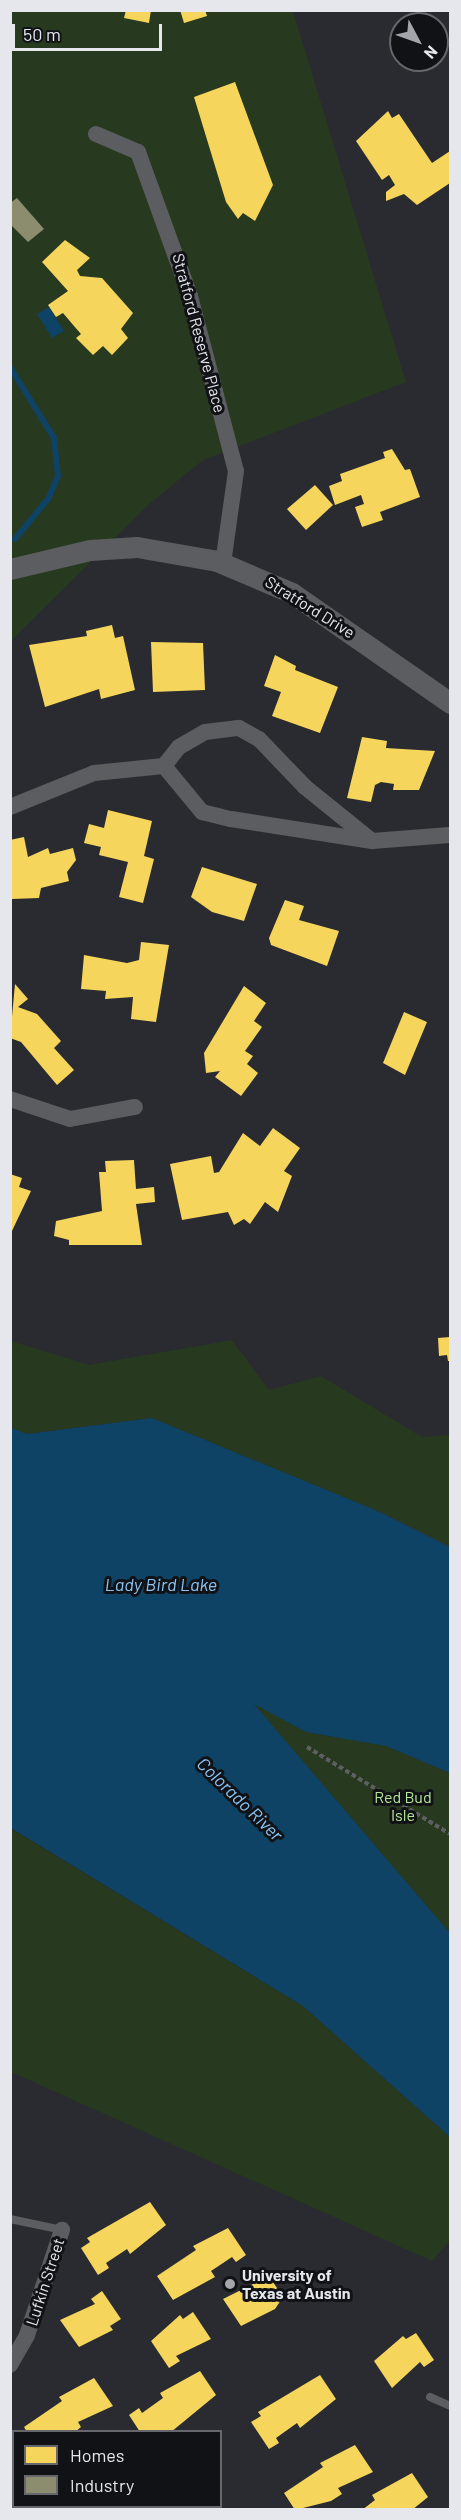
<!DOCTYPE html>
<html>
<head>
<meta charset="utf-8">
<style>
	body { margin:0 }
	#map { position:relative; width:461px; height:2520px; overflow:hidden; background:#292b30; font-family:Barlow,sans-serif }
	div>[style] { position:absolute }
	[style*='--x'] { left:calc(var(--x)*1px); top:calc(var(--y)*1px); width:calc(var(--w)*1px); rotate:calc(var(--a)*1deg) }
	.green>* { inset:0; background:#27391e }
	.water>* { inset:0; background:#0f4365 }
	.homes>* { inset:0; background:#f6d55c }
	.industry>* { inset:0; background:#8c8c6e }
	.stream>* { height:6px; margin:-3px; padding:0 3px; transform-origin:3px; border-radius:3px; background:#0f4365 }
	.path>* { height:4px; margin-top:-2px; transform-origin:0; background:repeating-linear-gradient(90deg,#5e5f62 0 4.5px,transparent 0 7.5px) }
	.service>* { height:8px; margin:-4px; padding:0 4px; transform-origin:4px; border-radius:4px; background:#5b5d60 }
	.minor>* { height:16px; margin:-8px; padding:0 8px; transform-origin:8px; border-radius:8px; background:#5b5d60 }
	.tertiary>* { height:21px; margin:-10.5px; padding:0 10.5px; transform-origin:10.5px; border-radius:10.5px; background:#5b5d60 }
	.dots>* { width:16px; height:16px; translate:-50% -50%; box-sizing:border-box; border:3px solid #101216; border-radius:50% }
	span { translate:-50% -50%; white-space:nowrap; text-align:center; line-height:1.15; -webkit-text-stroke:6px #101216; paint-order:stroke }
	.street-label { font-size:16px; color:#e5e7ed }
	.park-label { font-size:16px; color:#b5e699 }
	.poi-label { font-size:16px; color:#e5e7ed; font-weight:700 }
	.left { translate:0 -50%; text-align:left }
	.water-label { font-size:18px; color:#8ac5f5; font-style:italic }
	.frame { position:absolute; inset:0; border:12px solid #e5e7ed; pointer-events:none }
	.legend { position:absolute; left:12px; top:2430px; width:210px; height:78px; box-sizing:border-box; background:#101216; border:2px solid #65676c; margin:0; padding:8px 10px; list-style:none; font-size:18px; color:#e5e7ed }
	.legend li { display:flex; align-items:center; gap:12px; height:30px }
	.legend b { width:30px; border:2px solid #65676c }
	.north { position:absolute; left:389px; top:12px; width:60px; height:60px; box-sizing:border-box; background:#101216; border:2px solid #65676c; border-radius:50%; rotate:131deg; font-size:16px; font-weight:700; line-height:24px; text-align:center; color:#e5e7ed }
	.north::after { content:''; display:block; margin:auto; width:21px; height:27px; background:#a3a5ab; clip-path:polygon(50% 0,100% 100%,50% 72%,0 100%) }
	.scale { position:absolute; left:12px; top:24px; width:150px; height:27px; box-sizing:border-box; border:3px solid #e5e7ed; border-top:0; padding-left:8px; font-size:18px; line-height:21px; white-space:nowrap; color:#e5e7ed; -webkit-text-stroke:4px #101216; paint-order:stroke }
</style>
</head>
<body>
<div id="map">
	<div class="green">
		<div style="clip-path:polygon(11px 11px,293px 11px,406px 382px,203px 460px,147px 506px,11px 641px)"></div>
		<div style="clip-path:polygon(232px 1340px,269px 1390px,321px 1376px,422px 1437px,450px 1435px,450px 1547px,380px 1512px,152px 1418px,26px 1434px,11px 1427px,11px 1341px,89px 1365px)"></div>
		<div style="clip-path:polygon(253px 1703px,306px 1732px,386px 1746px,450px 1773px,450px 1933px)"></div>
		<div style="clip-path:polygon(10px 1828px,303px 2006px,450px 2137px,450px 2241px,432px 2261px,11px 2072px)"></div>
	</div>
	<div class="water">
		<div style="clip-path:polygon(49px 307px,64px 331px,52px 338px,37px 314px)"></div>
		<div style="clip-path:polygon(152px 1418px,380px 1512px,450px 1547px,450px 1773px,386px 1746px,306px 1732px,254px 1704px,450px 1933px,450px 2137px,303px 2006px,11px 1828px,11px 1428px,27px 1434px)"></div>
	</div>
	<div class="homes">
		<div style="clip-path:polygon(126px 10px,151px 10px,149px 23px,124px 18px)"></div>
		<div style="clip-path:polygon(180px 10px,205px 10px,207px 16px,184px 23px)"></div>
		<div style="clip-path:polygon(235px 82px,273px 185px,255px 221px,243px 213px,238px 219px,226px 202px,194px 97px)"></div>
		<div style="clip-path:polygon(388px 111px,392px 118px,399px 114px,432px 163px,450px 151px,450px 183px,417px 205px,404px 194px,386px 201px,386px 192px,395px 185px,389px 175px,382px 180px,356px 141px)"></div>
		<div style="clip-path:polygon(65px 240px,90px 258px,77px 270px,80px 276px,102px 278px,133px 313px,121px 329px,128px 338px,112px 355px,103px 346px,93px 355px,76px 338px,81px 334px,74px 326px,63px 313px,56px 317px,48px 305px,68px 291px,42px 262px)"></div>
		<div style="clip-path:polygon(392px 449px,405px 470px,410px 469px,420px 497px,380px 512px,383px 520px,362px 527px,355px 507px,364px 504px,361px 495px,335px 505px,329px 486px,342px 481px,340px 474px,385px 458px,383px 452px)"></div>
		<div style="clip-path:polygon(315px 485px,333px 505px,306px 530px,287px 509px)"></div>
		<div style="clip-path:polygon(112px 625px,115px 638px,123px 636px,135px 690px,101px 699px,99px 689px,45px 707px,29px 645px,87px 636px,86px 631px)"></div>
		<div style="clip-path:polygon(151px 642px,203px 643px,205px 690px,153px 692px)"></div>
		<div style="clip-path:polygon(275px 655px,296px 666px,295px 670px,338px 687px,320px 733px,272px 716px,281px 692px,264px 686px)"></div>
		<div style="clip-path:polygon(362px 737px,387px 741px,386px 748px,435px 751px,419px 790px,393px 790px,394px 784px,381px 782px,375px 785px,371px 802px,347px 798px)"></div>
		<div style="clip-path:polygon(108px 810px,152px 821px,144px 856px,154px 859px,143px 903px,119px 897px,128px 862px,99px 855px,101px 847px,84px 843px,89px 824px,104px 828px)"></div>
		<div style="clip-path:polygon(24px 837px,28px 857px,48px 848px,50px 854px,73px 848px,76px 860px,67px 872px,69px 881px,41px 888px,39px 898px,12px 899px,10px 840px)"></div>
		<div style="clip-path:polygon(202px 867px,257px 884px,244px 921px,212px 912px,191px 897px)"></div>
		<div style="clip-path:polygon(285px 900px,304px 906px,299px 920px,339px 931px,327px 966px,271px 945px,269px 938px)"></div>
		<div style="clip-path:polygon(141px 942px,169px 945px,156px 1022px,131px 1019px,133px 997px,105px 999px,106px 991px,81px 989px,84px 955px,127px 963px,139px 960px)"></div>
		<div style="clip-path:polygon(15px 984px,28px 999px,18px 1007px,37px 1014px,61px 1041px,54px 1048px,74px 1070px,57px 1085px,21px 1042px,10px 1038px)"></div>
		<div style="clip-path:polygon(244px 986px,266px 1003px,254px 1021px,262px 1027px,245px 1051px,253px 1056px,247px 1064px,258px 1073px,241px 1096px,215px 1077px,220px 1071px,206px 1073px,204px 1053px)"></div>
		<div style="clip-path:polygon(404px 1012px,427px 1022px,405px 1075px,383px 1063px)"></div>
		<div style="clip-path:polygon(273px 1128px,300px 1148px,284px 1171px,292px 1176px,278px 1212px,265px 1202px,250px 1224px,244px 1219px,234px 1225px,228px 1212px,182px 1220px,170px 1164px,211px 1156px,214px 1173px,219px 1172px,243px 1133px,260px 1146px)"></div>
		<div style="clip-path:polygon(134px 1160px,136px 1189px,154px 1187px,155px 1202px,136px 1204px,142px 1245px,69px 1245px,69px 1240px,54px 1236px,56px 1221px,102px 1211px,99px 1172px,106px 1172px,105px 1161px)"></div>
		<div style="clip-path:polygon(10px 1174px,22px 1178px,19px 1187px,31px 1191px,11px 1233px)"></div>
		<div style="clip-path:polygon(450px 1337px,450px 1361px,448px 1361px,447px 1355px,439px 1356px,438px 1338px)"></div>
		<div style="clip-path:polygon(150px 2202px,166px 2225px,130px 2254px,127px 2249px,106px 2263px,109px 2268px,98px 2275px,81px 2248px,90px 2242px,87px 2238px)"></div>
		<div style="clip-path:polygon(228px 2228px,246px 2255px,236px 2262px,232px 2257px,211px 2271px,215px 2277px,173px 2300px,157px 2276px,196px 2250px,193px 2246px)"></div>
		<div style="clip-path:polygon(265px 2270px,283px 2297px,275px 2309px,241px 2326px,223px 2299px,257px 2282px,254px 2278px)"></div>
		<div style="clip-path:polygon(102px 2291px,121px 2319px,110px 2326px,113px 2330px,79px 2347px,60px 2320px,95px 2304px,91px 2299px)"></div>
		<div style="clip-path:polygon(193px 2312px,211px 2339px,176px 2356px,180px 2361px,169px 2368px,151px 2341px,180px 2315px,183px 2319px)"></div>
		<div style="clip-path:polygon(416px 2333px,434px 2360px,424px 2367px,420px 2362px,392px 2388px,374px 2361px,403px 2336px,406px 2339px)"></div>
		<div style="clip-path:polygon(200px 2371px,216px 2395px,171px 2432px,140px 2432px,129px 2415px,139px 2408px,142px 2413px,163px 2398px,160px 2393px)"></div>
		<div style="clip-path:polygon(320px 2375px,336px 2399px,300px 2428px,297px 2423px,276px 2438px,279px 2443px,269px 2449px,251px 2422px,261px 2416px,258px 2412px)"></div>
		<div style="clip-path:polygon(94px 2378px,113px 2406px,78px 2422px,81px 2427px,75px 2432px,27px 2432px,24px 2427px,62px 2401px,59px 2397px)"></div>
		<div style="clip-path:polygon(355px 2445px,373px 2472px,338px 2488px,342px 2494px,331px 2501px,295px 2510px,284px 2493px,323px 2467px,320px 2463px)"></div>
		<div style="clip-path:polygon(14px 2459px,14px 2497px,10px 2499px,10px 2461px)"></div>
		<div style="clip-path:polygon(412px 2473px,428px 2497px,412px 2510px,362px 2510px,375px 2500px,372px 2495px)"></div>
		<div style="clip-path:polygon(50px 2506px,93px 2506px,89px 2510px)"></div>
		<div style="clip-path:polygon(119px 2506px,146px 2506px,141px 2510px)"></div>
		<div style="clip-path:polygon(207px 2506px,221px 2506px,223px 2510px,202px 2510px)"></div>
	</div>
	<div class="industry">
		<div style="clip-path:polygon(17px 198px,44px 229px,28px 242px,10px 224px,10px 203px)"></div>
	</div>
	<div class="stream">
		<div style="--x:10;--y:367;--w:84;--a:58.2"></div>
		<div style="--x:54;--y:438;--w:38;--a:84"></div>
		<div style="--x:58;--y:476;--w:25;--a:113"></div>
		<div style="--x:48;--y:499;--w:52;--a:129.5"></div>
	</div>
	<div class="path">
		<div style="--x:307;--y:1747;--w:167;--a:31.3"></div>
	</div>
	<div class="service">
		<div style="--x:10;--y:2219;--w:53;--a:11.9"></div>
		<div style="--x:430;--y:2397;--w:22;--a:24"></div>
	</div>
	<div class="minor">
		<div style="--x:96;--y:134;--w:46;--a:23.2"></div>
		<div style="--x:138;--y:152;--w:153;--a:70.1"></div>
		<div style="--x:190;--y:296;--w:181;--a:75.3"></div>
		<div style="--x:236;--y:471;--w:93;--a:98"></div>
		<div style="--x:164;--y:766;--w:60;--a:50.4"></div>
		<div style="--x:202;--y:812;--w:30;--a:14"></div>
		<div style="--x:231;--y:819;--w:143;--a:8.9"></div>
		<div style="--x:372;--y:841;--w:78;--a:-4.4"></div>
		<div style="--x:10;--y:807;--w:91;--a:-22"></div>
		<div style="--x:94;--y:773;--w:70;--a:-5.7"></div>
		<div style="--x:164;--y:766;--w:24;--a:-52"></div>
		<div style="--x:179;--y:747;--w:30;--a:-30"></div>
		<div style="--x:205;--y:732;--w:34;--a:-7"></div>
		<div style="--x:239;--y:728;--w:23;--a:29"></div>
		<div style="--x:259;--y:739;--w:66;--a:46.2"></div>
		<div style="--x:305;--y:787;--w:86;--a:38.9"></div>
		<div style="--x:10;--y:1099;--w:63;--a:18.4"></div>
		<div style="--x:70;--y:1119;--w:66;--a:-10.5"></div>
		<div style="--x:10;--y:2365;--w:34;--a:-60"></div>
		<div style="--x:27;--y:2335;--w:111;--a:-71.6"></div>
	</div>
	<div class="tertiary">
		<div style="--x:10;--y:569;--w:82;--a:-13.4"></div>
		<div style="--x:90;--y:550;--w:47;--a:-3.7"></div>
		<div style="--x:137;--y:547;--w:81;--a:9.9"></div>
		<div style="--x:217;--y:561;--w:82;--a:23.1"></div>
		<div style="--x:292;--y:593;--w:193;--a:34.8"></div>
	</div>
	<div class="dots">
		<div style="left:230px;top:2284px;background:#a3a5ab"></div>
	</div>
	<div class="street-label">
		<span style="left:199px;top:333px;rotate:75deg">Stratford Reserve Place</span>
		<span style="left:310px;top:607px;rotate:32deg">Stratford Drive</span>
		<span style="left:45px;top:2282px;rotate:-72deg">Lufkin Street</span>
	</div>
	<div class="park-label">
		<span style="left:403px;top:1806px">Red Bud<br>Isle</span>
	</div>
	<div class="poi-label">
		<span class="left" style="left:242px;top:2284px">University of<br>Texas at Austin</span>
	</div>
	<div class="water-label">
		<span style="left:161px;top:1584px">Lady Bird Lake</span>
		<span style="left:240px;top:1799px;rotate:44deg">Colorado River</span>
	</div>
	<div class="frame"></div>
	<ul class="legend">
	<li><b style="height:16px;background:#f6d55c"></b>Homes</li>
	<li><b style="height:16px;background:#8c8c6e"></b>Industry</li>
	</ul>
	<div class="north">N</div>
	<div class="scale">50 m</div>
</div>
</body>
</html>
